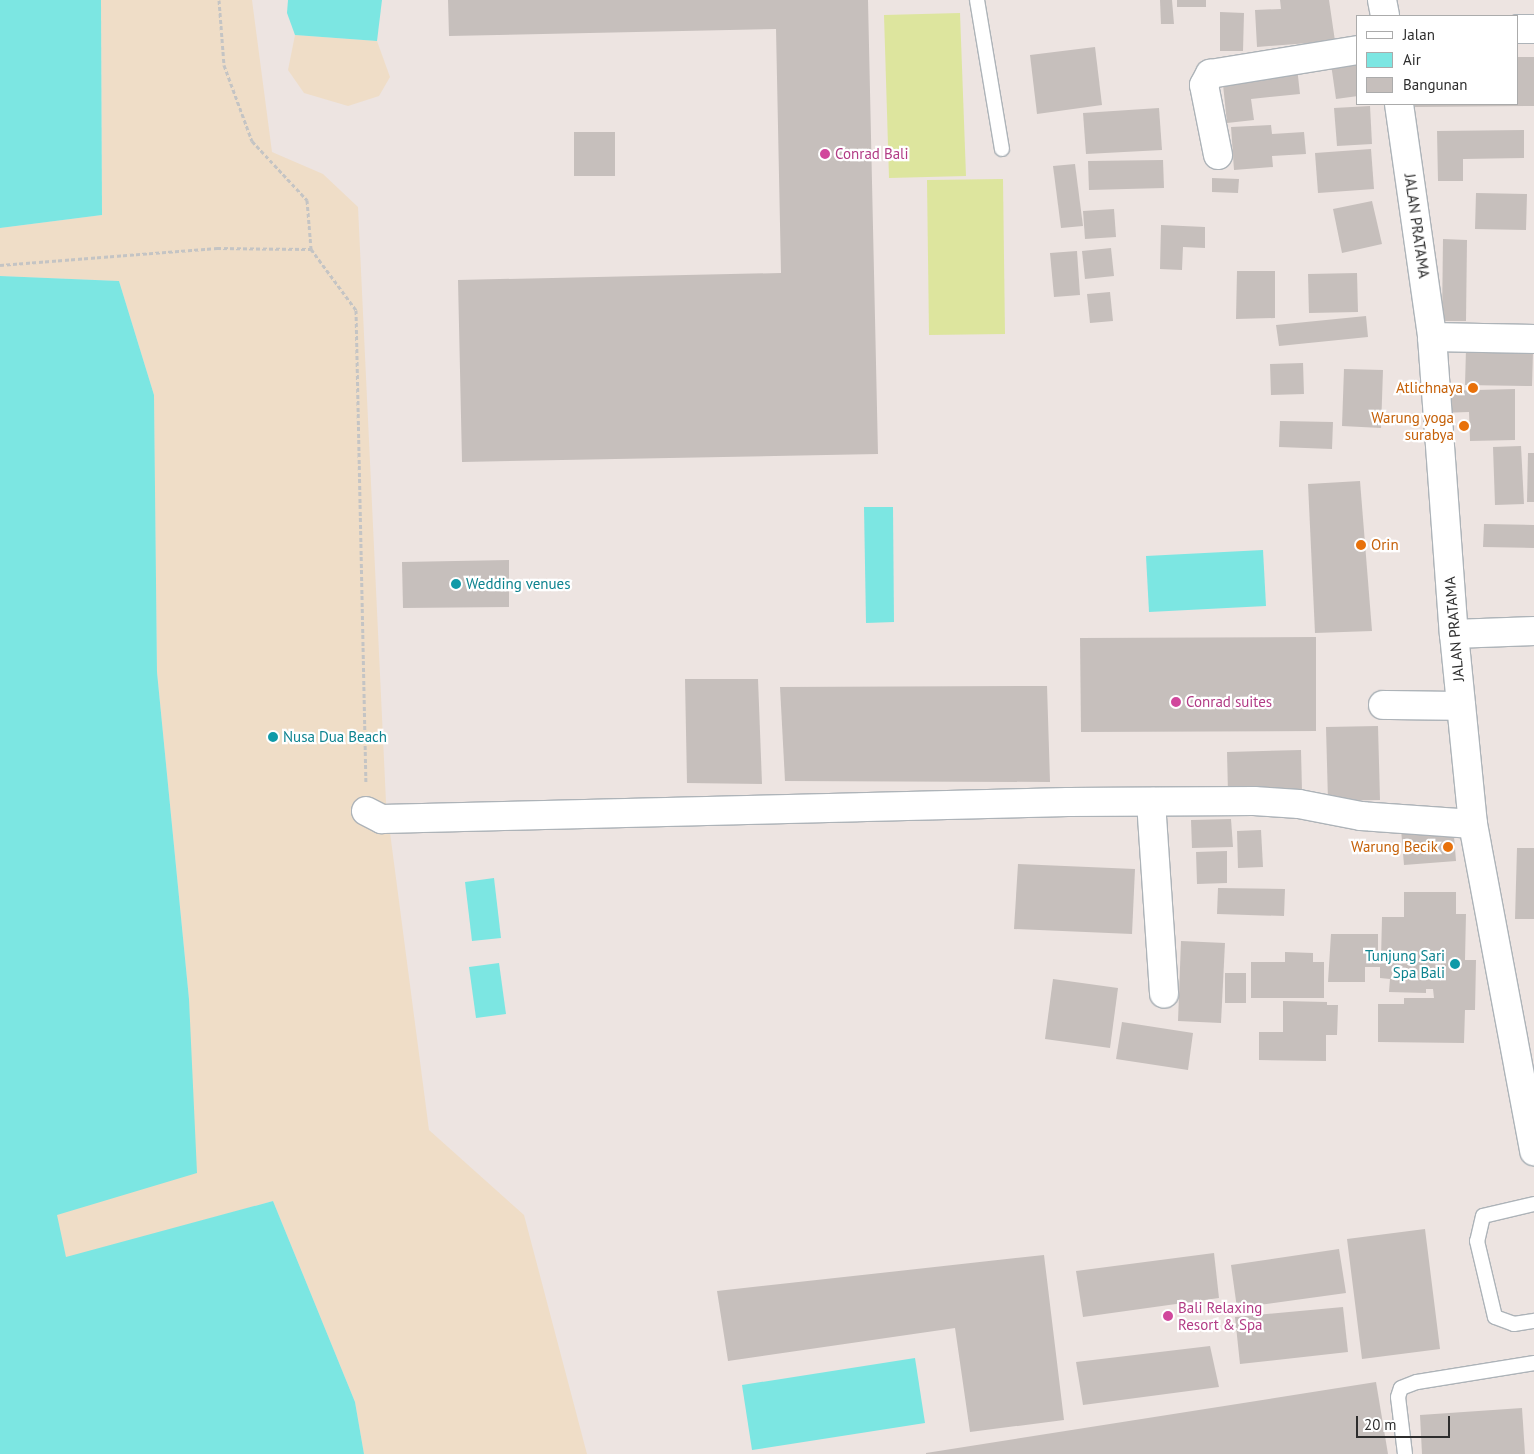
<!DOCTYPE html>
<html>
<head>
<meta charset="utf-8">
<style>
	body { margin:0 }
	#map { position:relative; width:1534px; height:1454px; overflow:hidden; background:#ede4e1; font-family:"PT Sans",sans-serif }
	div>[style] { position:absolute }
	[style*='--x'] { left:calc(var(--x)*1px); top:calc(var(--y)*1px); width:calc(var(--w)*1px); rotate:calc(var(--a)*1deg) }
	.sand>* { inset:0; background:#efddc7 }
	.pitch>* { inset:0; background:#dde59e }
	.water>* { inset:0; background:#7ce6e2 }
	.building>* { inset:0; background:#c6bfbc }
	.path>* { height:3px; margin-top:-1.5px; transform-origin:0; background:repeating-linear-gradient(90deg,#c4c4c4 0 4px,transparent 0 6.5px) }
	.roads { filter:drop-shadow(1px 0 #adb3b8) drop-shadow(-1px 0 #adb3b8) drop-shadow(0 1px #adb3b8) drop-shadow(0 -1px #adb3b8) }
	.service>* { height:14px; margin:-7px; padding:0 7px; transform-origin:7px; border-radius:7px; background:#fff }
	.minor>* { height:28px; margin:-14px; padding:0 14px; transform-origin:14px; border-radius:14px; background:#fff }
	.tertiary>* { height:28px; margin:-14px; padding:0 14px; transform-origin:14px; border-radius:14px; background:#fff }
	.dots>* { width:14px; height:14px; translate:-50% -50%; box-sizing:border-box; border:2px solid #fff; border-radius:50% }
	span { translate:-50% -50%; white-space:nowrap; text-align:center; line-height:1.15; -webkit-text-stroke:4.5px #fff; paint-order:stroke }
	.hotel-label { font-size:15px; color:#b23c85 }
	.left { translate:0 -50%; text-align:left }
	.street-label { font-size:15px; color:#2d2d2d }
	.food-label { font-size:15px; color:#c56008 }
	.right { translate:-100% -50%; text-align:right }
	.culture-label { font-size:15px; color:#0d838f }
	.legend { position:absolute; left:1356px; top:15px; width:162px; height:90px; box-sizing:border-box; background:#fff; border:1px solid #ababab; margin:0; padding:6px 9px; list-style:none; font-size:15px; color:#2d2d2d }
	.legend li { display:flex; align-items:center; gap:10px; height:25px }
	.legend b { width:25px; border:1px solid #ababab }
	.scale { position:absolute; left:1356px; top:1416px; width:94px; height:22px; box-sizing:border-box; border:2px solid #2d2d2d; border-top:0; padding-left:6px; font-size:15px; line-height:18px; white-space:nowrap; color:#2d2d2d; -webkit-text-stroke:4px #fff; paint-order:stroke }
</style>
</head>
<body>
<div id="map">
	<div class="sand">
		<div style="clip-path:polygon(101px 0,252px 0,272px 152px,323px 174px,358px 207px,386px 802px,429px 1130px,524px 1215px,587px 1454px,364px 1454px,355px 1402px,273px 1201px,66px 1258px,56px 1215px,189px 999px,157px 672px,154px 395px,119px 281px,0 276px,0 228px,102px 215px)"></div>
		<div style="clip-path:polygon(295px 35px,377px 41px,390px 77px,379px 96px,348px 106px,304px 93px,288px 70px)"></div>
	</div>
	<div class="pitch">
		<div style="clip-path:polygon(960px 13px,966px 176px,889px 178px,884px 15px)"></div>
		<div style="clip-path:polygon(1003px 179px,1005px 334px,929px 335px,927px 180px)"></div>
	</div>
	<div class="water">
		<div style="clip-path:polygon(0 0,101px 0,102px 215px,0 228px)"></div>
		<div style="clip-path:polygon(288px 0,382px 0,377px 41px,295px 35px,287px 13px)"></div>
		<div style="clip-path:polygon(0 276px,119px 281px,154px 395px,157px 672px,189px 999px,197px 1173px,57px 1215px,66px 1257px,273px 1201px,355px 1402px,364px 1454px,0 1454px)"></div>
		<div style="clip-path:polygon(864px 507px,893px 507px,894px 622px,866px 623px)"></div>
		<div style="clip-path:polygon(1263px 550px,1266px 606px,1149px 612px,1146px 556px)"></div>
		<div style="clip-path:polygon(494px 878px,501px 938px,472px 941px,465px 882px)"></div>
		<div style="clip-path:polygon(499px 963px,506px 1014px,476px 1018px,469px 967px)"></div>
		<div style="clip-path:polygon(915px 1358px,925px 1423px,752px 1450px,742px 1385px)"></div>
	</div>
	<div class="building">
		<div style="clip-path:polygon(448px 0,868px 0,878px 454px,462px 462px,458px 280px,781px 273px,776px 29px,449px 36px)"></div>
		<div style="clip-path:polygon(1160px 0,1172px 0,1174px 24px,1161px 24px)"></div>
		<div style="clip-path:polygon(1177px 0,1206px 0,1206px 7px,1177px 7px)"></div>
		<div style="clip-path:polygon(1280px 0,1329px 0,1335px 41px,1257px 47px,1255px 10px,1281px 9px)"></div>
		<div style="clip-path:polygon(1220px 12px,1244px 13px,1243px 51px,1220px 51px)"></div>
		<div style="clip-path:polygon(1095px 47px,1102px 105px,1037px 114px,1030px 55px)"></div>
		<div style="clip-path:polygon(1518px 57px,1534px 57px,1534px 106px,1415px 107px,1415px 104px,1518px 104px)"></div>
		<div style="clip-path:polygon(1358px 60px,1358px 96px,1336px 99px,1331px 64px)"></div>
		<div style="clip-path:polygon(1297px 67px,1300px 94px,1251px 99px,1254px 120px,1227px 123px,1222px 75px)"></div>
		<div style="clip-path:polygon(1370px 106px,1372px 144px,1337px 146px,1334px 108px)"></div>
		<div style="clip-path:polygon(1159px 108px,1162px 150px,1086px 154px,1083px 113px)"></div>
		<div style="clip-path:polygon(1271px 125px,1272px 134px,1304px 132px,1306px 154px,1272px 156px,1273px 167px,1234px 170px,1231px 127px)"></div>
		<div style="clip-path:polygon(1524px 130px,1524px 158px,1463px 159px,1463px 181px,1438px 181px,1437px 131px)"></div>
		<div style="clip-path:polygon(574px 132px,615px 132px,615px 176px,574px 176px)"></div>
		<div style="clip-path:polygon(1371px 149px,1374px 189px,1318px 193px,1315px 153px)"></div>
		<div style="clip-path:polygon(1163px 160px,1164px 188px,1089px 190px,1088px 161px)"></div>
		<div style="clip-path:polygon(1075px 164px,1083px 226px,1061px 228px,1053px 166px)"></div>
		<div style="clip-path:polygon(1212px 178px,1239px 179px,1238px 193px,1212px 192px)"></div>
		<div style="clip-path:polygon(1476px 193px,1527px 194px,1526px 230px,1475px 229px)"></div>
		<div style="clip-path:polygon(1372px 201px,1382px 244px,1342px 253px,1333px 209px)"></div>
		<div style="clip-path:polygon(1114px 209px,1116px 237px,1085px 239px,1083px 211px)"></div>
		<div style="clip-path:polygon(1161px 225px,1205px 227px,1205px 248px,1183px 247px,1182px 270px,1160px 269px)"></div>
		<div style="clip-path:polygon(1443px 239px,1467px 240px,1466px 321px,1442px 321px)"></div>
		<div style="clip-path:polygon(1111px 248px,1114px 276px,1085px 279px,1082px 251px)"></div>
		<div style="clip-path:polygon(1077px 251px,1080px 295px,1054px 297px,1050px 253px)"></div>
		<div style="clip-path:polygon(1237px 271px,1275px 271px,1275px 318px,1236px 319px)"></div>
		<div style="clip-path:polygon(1357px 273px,1358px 312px,1309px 313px,1308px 274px)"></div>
		<div style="clip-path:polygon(1110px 292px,1113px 321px,1090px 323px,1087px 294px)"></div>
		<div style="clip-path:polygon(1366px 316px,1368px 337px,1279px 346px,1276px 325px)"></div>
		<div style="clip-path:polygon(1466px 349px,1533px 351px,1532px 386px,1465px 385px)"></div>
		<div style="clip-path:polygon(1303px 363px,1304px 394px,1271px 395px,1270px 364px)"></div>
		<div style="clip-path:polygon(1344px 369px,1383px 370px,1381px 428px,1342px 426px)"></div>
		<div style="clip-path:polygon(1515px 389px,1515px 440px,1470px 441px,1469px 412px,1439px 413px,1439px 391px)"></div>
		<div style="clip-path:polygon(1280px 421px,1333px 422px,1332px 449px,1279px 447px)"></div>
		<div style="clip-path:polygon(1521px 446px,1524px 504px,1495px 505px,1493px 447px)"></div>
		<div style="clip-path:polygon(1528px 453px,1534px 453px,1534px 502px,1527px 502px)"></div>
		<div style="clip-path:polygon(1360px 481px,1372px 631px,1315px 633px,1308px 484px)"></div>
		<div style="clip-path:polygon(1484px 524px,1534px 525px,1534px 548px,1483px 547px)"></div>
		<div style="clip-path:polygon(509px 560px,509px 607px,403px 608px,402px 562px)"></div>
		<div style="clip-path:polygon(1316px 637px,1316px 731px,1081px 732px,1080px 638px)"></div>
		<div style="clip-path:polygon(685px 679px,758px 679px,762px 784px,687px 783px)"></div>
		<div style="clip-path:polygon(1047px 686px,1050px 782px,785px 781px,780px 687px)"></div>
		<div style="clip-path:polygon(1378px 726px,1380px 800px,1328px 801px,1326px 727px)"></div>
		<div style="clip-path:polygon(1301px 750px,1302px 791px,1228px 793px,1227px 752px)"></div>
		<div style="clip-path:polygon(1231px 819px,1233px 847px,1192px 848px,1191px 820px)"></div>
		<div style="clip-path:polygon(1453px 824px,1456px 861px,1404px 865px,1401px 829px)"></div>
		<div style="clip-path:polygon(1261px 830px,1263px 867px,1238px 868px,1237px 831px)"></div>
		<div style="clip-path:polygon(1517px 848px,1534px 848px,1534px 919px,1515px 919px)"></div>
		<div style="clip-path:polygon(1227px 851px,1227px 883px,1197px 884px,1196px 852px)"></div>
		<div style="clip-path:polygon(1018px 864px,1135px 869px,1132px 934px,1014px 929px)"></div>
		<div style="clip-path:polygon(1218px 888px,1285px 889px,1284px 916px,1217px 914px)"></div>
		<div style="clip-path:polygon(1404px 892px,1456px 892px,1456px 914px,1466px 914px,1465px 960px,1476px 960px,1475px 1010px,1465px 1010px,1464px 1043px,1378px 1042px,1378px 1004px,1404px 1004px,1404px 998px,1434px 998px,1433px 989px,1426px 989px,1426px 993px,1389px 992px,1390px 979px,1380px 978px,1380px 967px,1365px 967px,1365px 982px,1328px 982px,1331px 934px,1378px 934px,1378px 959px,1381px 959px,1382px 917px,1404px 917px)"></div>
		<div style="clip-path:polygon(1181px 941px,1225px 943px,1221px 1023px,1178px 1021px)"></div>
		<div style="clip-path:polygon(1285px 952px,1313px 953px,1313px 962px,1324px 962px,1324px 998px,1251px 998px,1251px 962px,1285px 962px)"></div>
		<div style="clip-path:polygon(1225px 973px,1246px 973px,1246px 1003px,1225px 1003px)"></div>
		<div style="clip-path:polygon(1053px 979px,1118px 988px,1110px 1048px,1045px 1039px)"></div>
		<div style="clip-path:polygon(1283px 1001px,1327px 1002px,1327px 1005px,1338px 1005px,1337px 1035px,1326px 1035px,1326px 1061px,1259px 1060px,1259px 1032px,1283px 1032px)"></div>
		<div style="clip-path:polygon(1122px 1022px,1193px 1033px,1188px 1070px,1116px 1059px)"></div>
		<div style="clip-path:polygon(1425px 1229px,1440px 1349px,1362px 1359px,1347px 1239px)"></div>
		<div style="clip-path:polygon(1339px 1249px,1346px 1293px,1237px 1308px,1231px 1265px)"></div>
		<div style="clip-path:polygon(1214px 1253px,1219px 1298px,1083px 1317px,1076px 1271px)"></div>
		<div style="clip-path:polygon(1044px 1255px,1064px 1420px,970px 1432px,955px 1328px,728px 1361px,717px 1291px)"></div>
		<div style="clip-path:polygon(1343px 1307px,1348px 1352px,1240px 1364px,1235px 1317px)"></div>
		<div style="clip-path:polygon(1210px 1346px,1219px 1387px,1083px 1405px,1076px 1362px)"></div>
		<div style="clip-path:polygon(1376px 1382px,1388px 1454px,926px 1454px,926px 1453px)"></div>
		<div style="clip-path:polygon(1522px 1408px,1525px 1454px,1422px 1454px,1420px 1415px)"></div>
	</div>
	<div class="path">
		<div style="--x:219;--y:0;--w:65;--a:85.6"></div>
		<div style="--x:224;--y:65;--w:81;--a:69.8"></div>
		<div style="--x:252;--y:141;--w:81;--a:47"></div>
		<div style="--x:307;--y:200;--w:49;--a:85.3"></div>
		<div style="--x:311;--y:249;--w:76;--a:53.6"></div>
		<div style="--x:356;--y:310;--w:473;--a:88.8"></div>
		<div style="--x:0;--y:265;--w:218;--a:-4.5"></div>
		<div style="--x:217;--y:248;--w:94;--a:0.6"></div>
	</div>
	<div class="roads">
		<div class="service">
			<div style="--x:977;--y:0;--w:151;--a:80.5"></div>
			<div style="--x:1534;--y:1204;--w:52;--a:166.8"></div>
			<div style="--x:1483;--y:1216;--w:26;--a:103"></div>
			<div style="--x:1477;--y:1241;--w:78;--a:76.7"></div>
			<div style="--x:1495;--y:1317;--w:20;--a:20"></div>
			<div style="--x:1514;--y:1324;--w:20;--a:-9"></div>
			<div style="--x:1405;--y:1454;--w:57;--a:-97"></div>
			<div style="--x:1398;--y:1397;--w:9;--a:-72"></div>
			<div style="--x:1401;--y:1388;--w:17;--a:-21"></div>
			<div style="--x:1417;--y:1382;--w:119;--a:-9.2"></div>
		</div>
		<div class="minor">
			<div style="--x:1518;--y:29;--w:16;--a:0"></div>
			<div style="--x:1218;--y:155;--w:71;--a:-101.3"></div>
			<div style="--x:1204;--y:85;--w:13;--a:-61"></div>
			<div style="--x:1210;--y:74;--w:150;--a:-9.2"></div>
			<div style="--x:1432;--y:337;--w:102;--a:1.1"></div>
			<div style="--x:1454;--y:634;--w:80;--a:-2.1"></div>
			<div style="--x:1383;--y:705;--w:78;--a:0.7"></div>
			<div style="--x:1151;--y:802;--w:192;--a:86.1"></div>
			<div style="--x:366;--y:811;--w:18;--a:27"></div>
			<div style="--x:382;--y:819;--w:686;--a:-1.42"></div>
			<div style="--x:1068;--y:802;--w:186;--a:-0.3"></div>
			<div style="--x:1254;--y:801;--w:45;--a:3.8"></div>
			<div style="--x:1299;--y:804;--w:63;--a:11"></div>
			<div style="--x:1361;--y:816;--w:112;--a:4.1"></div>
		</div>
		<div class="tertiary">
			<div style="--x:1382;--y:0;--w:16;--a:79"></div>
			<div style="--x:1399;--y:104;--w:235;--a:81.9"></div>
			<div style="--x:1432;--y:337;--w:298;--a:85.8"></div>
			<div style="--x:1454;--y:634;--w:191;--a:84.3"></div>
			<div style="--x:1473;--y:824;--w:333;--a:79.4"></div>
		</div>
	</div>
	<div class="dots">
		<div style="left:825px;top:154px;background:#d1479c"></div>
		<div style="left:1473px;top:388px;background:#e8710a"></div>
		<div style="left:1464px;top:426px;background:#e8710a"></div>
		<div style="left:1361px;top:545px;background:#e8710a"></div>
		<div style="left:456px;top:584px;background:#0f9aa8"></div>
		<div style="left:1176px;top:702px;background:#d1479c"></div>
		<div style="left:273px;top:737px;background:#0f9aa8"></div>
		<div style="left:1448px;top:847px;background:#e8710a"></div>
		<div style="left:1455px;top:964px;background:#0f9aa8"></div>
		<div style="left:1168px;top:1316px;background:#d1479c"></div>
	</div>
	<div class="hotel-label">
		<span class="left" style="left:835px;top:154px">Conrad Bali</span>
		<span class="left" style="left:1186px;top:702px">Conrad suites</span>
		<span class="left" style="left:1178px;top:1316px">Bali Relaxing<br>Resort &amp; Spa</span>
	</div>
	<div class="street-label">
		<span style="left:1417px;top:226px;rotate:82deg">JALAN PRATAMA</span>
		<span style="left:1454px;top:629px;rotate:-95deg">JALAN PRATAMA</span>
	</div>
	<div class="food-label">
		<span class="right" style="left:1463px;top:388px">Atlichnaya</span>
		<span class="right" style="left:1454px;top:426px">Warung yoga<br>surabya</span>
		<span class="left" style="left:1371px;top:545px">Orin</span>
		<span class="right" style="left:1438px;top:847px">Warung Becik</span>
	</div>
	<div class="culture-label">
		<span class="left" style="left:466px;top:584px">Wedding venues</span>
		<span class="left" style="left:283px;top:737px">Nusa Dua Beach</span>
		<span class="right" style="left:1445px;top:964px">Tunjung Sari<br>Spa Bali</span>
	</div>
	<ul class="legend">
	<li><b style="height:6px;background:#fff"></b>Jalan</li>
	<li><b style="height:14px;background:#7ce6e2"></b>Air</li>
	<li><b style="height:14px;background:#c6bfbc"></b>Bangunan</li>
	</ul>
	<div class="scale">20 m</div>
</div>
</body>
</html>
